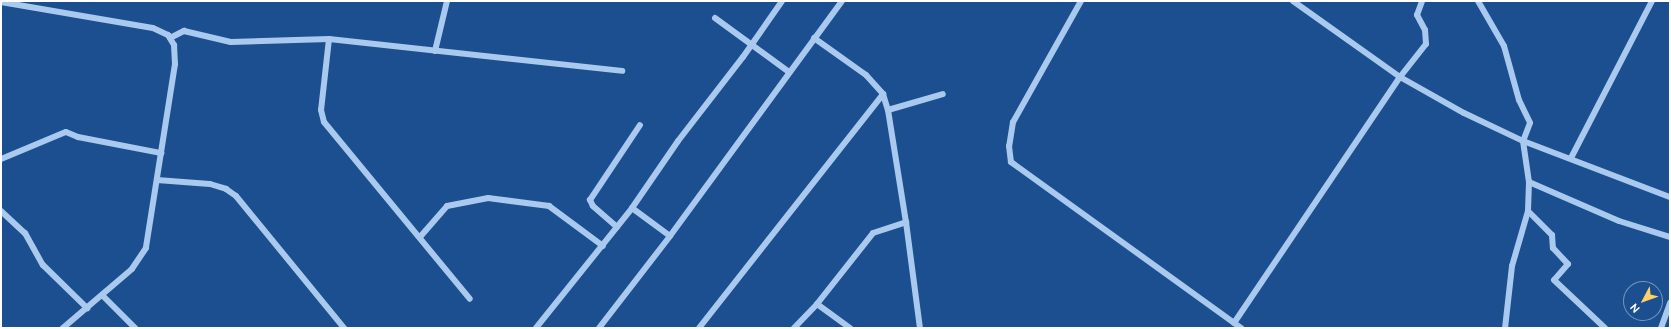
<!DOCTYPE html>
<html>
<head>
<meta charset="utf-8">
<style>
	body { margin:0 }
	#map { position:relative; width:1671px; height:329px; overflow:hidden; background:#1b4f8f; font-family:Ubuntu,sans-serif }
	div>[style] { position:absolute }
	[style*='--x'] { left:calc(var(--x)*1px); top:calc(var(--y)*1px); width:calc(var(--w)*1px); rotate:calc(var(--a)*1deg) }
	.minor>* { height:6px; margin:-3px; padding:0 3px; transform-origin:3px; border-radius:3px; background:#a9c9ee }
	span { translate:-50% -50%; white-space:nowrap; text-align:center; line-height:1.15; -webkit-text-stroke:3px #1b4f8f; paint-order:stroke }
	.frame { position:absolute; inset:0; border:2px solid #fff; pointer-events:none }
	.north { position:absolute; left:1623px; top:281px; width:40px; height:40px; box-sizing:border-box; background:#1b4f8f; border:1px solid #7695bc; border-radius:50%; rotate:229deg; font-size:11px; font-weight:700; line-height:16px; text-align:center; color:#fff }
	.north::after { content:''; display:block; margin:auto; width:14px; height:18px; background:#ffd166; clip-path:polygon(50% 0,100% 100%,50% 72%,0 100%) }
</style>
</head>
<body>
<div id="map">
	<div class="minor">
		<div style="--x:1081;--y:1;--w:139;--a:119.3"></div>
		<div style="--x:1013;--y:122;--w:24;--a:99"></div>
		<div style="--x:1009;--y:146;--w:16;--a:83"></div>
		<div style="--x:1011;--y:162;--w:284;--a:35.8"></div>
		<div style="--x:1293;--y:1;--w:131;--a:35.4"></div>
		<div style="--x:1400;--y:77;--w:73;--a:29.4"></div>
		<div style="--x:1464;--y:113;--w:65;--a:25.4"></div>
		<div style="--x:1523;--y:141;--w:157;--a:20.9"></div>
		<div style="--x:1478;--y:1;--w:52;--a:60"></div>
		<div style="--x:1504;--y:46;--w:56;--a:74.5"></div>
		<div style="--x:1519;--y:100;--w:25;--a:64"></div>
		<div style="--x:1530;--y:123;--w:19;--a:111"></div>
		<div style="--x:1523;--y:141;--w:41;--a:81.7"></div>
		<div style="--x:1529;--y:182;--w:29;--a:92"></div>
		<div style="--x:1528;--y:211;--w:57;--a:106.2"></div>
		<div style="--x:1512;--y:266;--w:62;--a:96.4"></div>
		<div style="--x:1;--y:2;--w:154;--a:9.7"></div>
		<div style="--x:153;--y:28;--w:17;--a:25"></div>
		<div style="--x:168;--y:35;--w:12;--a:59"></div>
		<div style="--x:174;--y:45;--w:19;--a:87"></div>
		<div style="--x:175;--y:64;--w:186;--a:99"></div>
		<div style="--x:146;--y:248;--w:25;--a:124"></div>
		<div style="--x:132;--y:269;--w:91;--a:139.5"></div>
		<div style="--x:715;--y:18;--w:92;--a:36.1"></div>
		<div style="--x:170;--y:38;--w:16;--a:-27"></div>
		<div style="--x:184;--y:31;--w:48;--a:13.2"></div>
		<div style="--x:231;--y:42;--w:98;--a:-1.8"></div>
		<div style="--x:329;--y:39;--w:295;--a:6.2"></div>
		<div style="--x:814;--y:38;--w:64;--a:35.4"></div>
		<div style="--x:866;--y:75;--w:25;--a:48"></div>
		<div style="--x:883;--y:94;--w:17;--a:73"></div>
		<div style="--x:888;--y:110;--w:113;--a:80.9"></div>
		<div style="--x:906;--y:222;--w:107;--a:82.5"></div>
		<div style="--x:329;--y:39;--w:71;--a:96.4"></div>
		<div style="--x:321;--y:110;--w:12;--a:76"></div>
		<div style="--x:324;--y:122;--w:229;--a:50.5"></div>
		<div style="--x:435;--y:51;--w:51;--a:-76.5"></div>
		<div style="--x:888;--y:110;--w:57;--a:-16.2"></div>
		<div style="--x:1571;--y:158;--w:177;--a:-62.7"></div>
		<div style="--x:1;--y:159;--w:70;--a:-22.6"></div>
		<div style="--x:66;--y:132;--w:13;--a:23"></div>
		<div style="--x:78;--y:137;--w:85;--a:10.9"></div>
		<div style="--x:157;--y:180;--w:53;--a:4.3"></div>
		<div style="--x:210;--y:184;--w:17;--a:17"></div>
		<div style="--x:226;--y:189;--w:12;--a:35"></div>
		<div style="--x:236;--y:196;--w:171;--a:50.7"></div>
		<div style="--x:1529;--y:182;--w:98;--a:23.4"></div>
		<div style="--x:1619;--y:221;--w:53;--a:17.4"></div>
		<div style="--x:632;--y:208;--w:47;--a:36.4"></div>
		<div style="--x:1;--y:211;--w:33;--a:43"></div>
		<div style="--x:25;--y:233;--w:37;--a:61"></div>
		<div style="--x:43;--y:265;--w:62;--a:44.3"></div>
		<div style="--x:1528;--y:211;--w:34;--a:45"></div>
		<div style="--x:1552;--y:235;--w:13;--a:86"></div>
		<div style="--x:1553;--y:248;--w:22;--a:47"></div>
		<div style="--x:1568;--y:264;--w:21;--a:131"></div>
		<div style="--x:1554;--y:280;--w:70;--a:43.3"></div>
		<div style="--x:617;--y:227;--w:32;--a:-139"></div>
		<div style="--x:593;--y:206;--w:7;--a:-117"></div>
		<div style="--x:590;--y:200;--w:90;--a:-56.3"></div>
		<div style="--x:420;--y:237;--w:41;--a:-48.9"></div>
		<div style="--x:447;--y:206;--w:42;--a:-11"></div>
		<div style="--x:488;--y:198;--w:62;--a:7.5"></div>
		<div style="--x:549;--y:206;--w:67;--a:36.5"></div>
		<div style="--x:102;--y:295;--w:47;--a:45"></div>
		<div style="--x:817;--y:304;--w:41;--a:36"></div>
		<div style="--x:1234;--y:323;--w:297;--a:-56"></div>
		<div style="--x:1400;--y:77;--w:42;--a:-51.8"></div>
		<div style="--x:1426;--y:44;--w:14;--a:-94"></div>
		<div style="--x:1425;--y:30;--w:17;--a:-118"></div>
		<div style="--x:1417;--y:15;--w:15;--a:-70"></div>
		<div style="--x:536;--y:328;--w:154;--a:-51.3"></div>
		<div style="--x:632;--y:208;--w:81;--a:-55.5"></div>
		<div style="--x:678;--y:141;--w:106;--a:-52.3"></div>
		<div style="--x:743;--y:57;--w:68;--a:-55.1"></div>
		<div style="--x:599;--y:328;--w:116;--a:-52.3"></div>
		<div style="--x:670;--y:236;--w:291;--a:-53.8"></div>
		<div style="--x:699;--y:328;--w:298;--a:-51.8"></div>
		<div style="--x:794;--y:328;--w:33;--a:-46"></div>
		<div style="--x:817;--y:304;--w:90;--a:-51.7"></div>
		<div style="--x:873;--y:233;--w:35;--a:-18"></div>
		<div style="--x:1661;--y:328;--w:27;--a:-70"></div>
	</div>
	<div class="frame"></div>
	<div class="north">N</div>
</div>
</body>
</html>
